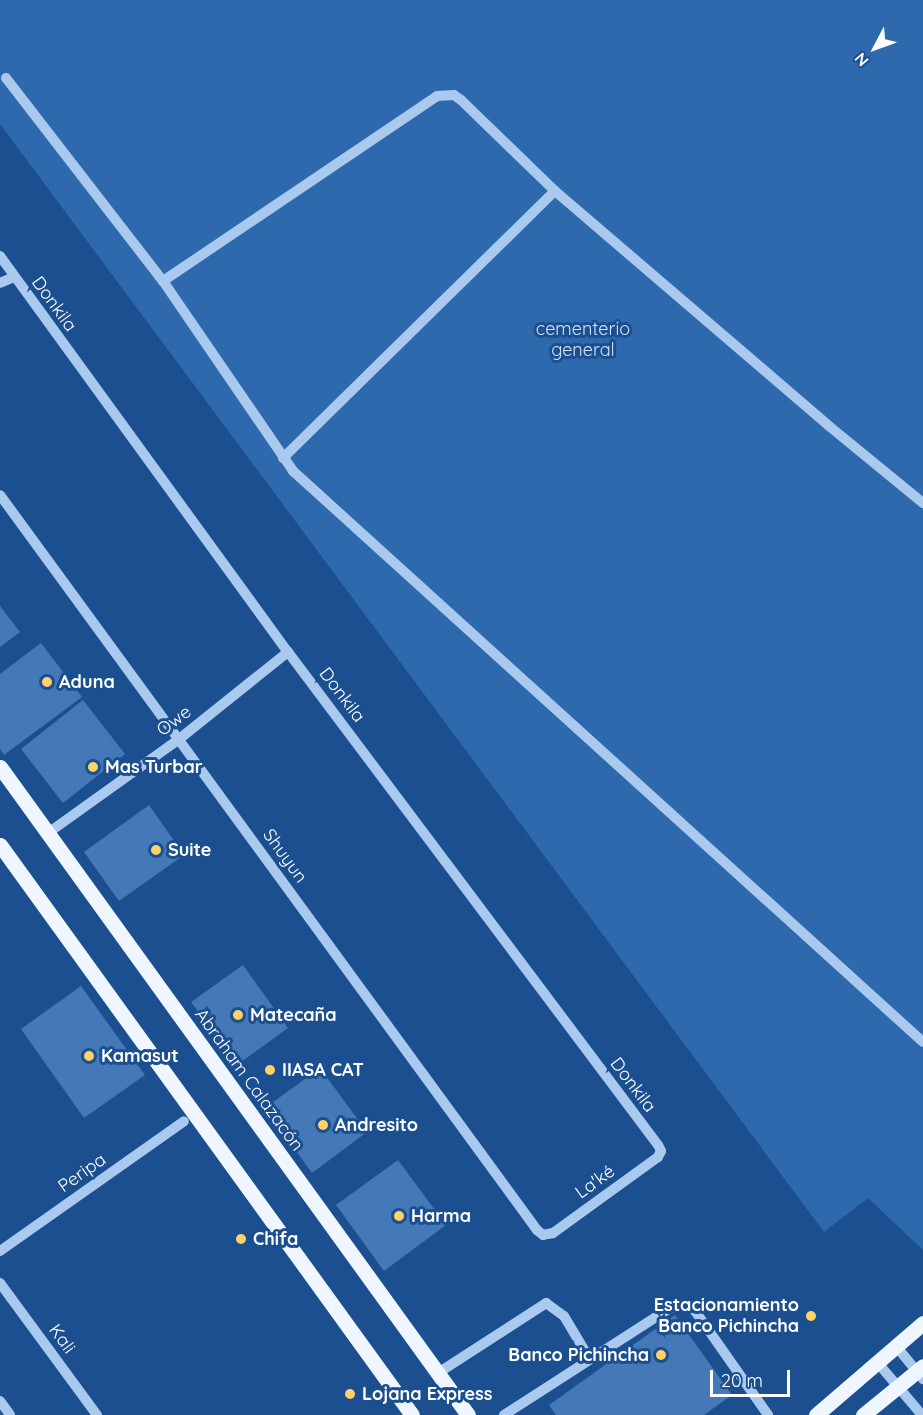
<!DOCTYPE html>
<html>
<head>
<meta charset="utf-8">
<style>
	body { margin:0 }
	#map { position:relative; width:923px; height:1415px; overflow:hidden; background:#1b4f8f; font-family:Quicksand,sans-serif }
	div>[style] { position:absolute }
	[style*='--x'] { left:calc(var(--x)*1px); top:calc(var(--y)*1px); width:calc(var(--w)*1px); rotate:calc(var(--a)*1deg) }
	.green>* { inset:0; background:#2e69ad }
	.building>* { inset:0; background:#4478b7 }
	.minor>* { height:10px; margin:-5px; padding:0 5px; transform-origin:5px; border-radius:5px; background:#a9c9ee }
	.major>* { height:15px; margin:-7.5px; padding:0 7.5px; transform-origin:7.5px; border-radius:7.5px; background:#f0f6ff }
	.dots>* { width:16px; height:16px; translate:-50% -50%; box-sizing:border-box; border:3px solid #1b4f8f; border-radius:50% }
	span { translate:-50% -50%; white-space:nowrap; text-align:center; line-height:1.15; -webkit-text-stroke:6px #1b4f8f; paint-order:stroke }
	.street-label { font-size:18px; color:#fff }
	.park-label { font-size:18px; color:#cfe3fa }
	.poi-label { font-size:18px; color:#fff; font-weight:700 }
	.left { translate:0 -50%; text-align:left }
	.right { translate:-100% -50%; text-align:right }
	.north { position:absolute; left:845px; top:18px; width:60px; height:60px; -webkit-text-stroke:4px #1b4f8f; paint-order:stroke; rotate:229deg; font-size:16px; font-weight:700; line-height:24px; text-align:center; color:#fff }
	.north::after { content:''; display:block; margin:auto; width:21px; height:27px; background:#fff; clip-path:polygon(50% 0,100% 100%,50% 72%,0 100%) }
	.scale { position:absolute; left:710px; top:1370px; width:80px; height:27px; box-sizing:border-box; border:3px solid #fff; border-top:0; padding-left:8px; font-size:18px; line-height:21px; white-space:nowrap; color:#fff; -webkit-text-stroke:4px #1b4f8f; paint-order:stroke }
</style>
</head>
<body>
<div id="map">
	<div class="green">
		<div style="clip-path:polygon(0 0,923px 0,923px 1250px,868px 1198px,824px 1232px,0 124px)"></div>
	</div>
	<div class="building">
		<div style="clip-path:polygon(0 606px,20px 632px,0 647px)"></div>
		<div style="clip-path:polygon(41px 643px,82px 697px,4px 755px,0 749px,0 674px)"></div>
		<div style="clip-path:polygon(83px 700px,125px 754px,63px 803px,21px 749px)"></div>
		<div style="clip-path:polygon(149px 805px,184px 855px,119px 901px,84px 852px)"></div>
		<div style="clip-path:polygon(243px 965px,288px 1028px,237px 1065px,191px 1002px)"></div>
		<div style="clip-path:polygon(81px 986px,145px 1075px,84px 1118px,21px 1029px)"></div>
		<div style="clip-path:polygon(320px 1068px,367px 1132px,312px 1173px,265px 1108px)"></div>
		<div style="clip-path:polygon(398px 1160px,446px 1225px,384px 1271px,336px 1205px)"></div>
		<div style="clip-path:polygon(675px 1315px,732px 1395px,704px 1415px,556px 1415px,549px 1405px)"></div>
	</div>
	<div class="minor">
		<div style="--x:6;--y:78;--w:257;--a:52.3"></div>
		<div style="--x:163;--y:281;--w:230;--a:55.6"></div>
		<div style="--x:293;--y:471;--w:850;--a:42.19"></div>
		<div style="--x:0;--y:256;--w:490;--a:54"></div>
		<div style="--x:288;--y:652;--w:616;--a:53.11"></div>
		<div style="--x:658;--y:1145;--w:7;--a:63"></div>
		<div style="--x:661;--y:1151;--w:7;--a:117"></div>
		<div style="--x:658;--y:1157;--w:130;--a:144.1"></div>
		<div style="--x:553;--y:1233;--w:10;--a:169"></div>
		<div style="--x:543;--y:1235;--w:8;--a:-140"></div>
		<div style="--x:537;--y:1230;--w:910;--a:-126.15"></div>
		<div style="--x:163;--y:281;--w:331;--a:-34"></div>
		<div style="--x:437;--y:96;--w:17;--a:-3"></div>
		<div style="--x:454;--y:95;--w:9;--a:36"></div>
		<div style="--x:461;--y:100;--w:131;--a:44.1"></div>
		<div style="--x:555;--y:191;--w:361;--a:40.6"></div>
		<div style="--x:829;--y:426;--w:122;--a:39.3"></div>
		<div style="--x:0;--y:283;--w:15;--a:-23"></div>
		<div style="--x:283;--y:458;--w:381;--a:-44.5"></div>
		<div style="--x:48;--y:833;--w:160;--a:-35.6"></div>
		<div style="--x:178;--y:740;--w:141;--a:-38.7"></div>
		<div style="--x:0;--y:1251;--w:225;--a:-35.2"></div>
		<div style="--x:0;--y:1283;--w:164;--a:53.7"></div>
		<div style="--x:896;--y:1346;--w:43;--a:50.7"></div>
		<div style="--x:877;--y:1362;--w:70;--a:49.7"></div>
		<div style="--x:438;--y:1373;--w:129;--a:-32.9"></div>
		<div style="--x:546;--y:1303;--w:22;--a:36"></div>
		<div style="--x:564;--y:1316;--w:49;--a:59.2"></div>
		<div style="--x:0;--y:1401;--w:17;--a:54"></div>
		<div style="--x:504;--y:1415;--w:197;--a:-32.8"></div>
		<div style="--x:670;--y:1308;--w:16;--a:-11"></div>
		<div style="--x:686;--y:1305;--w:11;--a:34"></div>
		<div style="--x:695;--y:1311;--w:127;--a:54.9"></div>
	</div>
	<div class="major">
		<div style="--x:0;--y:767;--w:799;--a:54.16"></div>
		<div style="--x:0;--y:845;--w:703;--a:54.14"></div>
		<div style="--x:816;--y:1415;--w:141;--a:-40.7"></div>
		<div style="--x:863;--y:1415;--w:77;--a:-39.2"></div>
	</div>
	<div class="dots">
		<div style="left:47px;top:682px;background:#ffd166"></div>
		<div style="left:93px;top:767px;background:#ffd166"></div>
		<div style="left:156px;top:850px;background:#ffd166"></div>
		<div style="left:238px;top:1015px;background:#ffd166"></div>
		<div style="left:89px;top:1056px;background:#ffd166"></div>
		<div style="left:270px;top:1070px;background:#ffd166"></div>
		<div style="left:323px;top:1125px;background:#ffd166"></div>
		<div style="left:399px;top:1216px;background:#ffd166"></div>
		<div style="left:241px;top:1239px;background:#ffd166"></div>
		<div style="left:811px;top:1316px;background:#ffd166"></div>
		<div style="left:661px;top:1355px;background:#ffd166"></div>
		<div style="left:350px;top:1394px;background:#ffd166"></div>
	</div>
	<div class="street-label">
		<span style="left:54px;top:304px;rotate:54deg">Donkila</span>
		<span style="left:342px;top:695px;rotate:53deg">Donkila</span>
		<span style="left:174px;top:721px;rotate:-37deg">Owe</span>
		<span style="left:285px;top:856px;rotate:54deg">Shuyun</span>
		<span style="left:249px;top:1080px;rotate:54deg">Abraham Calazacón</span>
		<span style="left:633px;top:1085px;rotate:53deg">Donkila</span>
		<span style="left:82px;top:1173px;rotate:-35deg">Peripa</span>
		<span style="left:595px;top:1182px;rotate:-36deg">La'ké</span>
		<span style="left:62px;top:1339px;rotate:54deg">Kali</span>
	</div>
	<div class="park-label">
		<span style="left:583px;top:340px">cementerio<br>general</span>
	</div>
	<div class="poi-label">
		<span class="left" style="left:59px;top:682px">Aduna</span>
		<span class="left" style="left:105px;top:767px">Mas Turbar</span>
		<span class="left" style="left:168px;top:850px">Suite</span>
		<span class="left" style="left:250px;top:1015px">Matecaña</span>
		<span class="left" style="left:101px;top:1056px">Kamasut</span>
		<span class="left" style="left:282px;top:1070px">IIASA CAT</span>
		<span class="left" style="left:335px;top:1125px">Andresito</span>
		<span class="left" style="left:411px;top:1216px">Harma</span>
		<span class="left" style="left:253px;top:1239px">Chifa</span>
		<span class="right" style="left:799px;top:1316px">Estacionamiento<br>Banco Pichincha</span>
		<span class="right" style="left:649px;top:1355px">Banco Pichincha</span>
		<span class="left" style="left:362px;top:1394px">Lojana Express</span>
	</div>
	<div class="north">N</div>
	<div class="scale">20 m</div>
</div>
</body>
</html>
